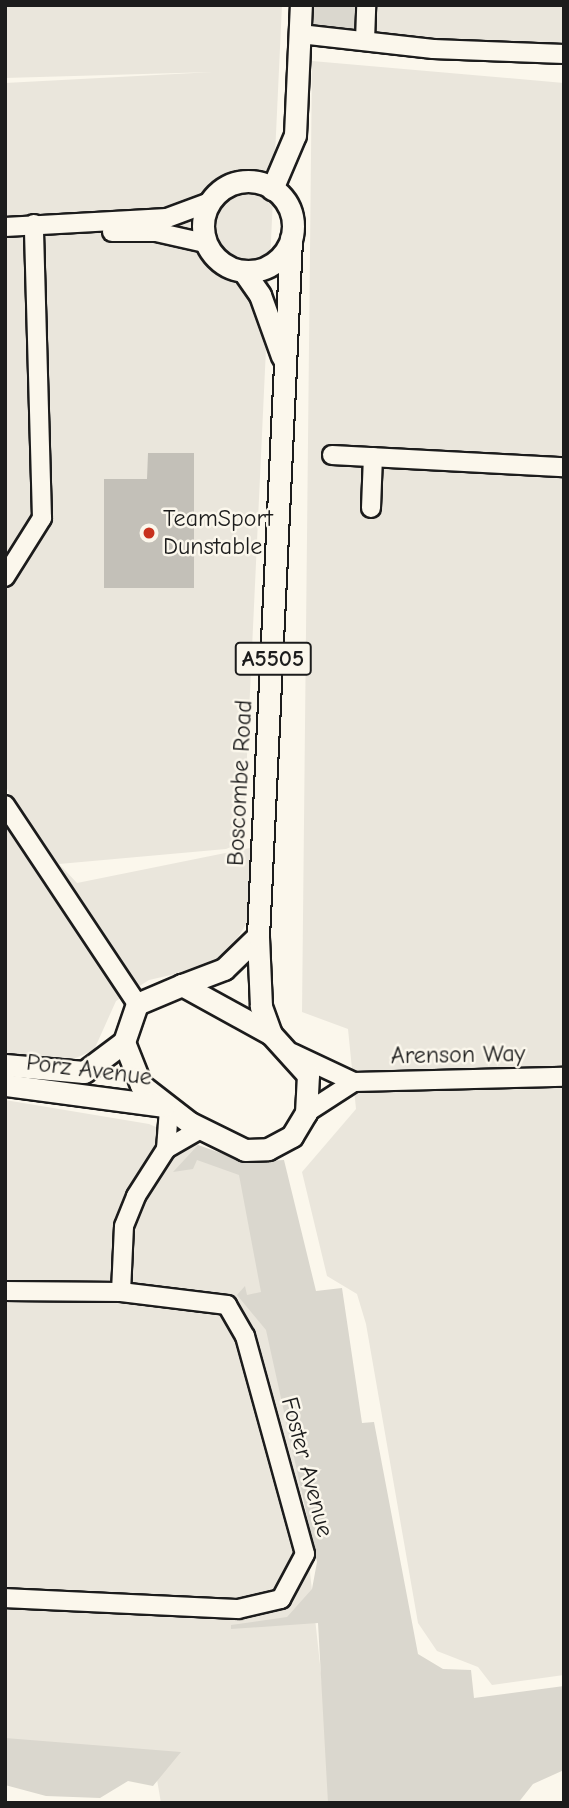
<!DOCTYPE html>
<html>
<head>
<meta charset="utf-8">
<style>
	body { margin:0 }
	#map { position:relative; width:569px; height:1808px; overflow:hidden; background:#fbf7ec; font-family:"Comic Neue",sans-serif }
	div>[style] { position:absolute }
	[style*='--x'] { left:calc(var(--x)*1px); top:calc(var(--y)*1px); width:calc(var(--w)*1px); rotate:calc(var(--a)*1deg) }
	.built>* { inset:0; background:#eae6dc }
	.green>* { inset:0; background:#dad7ce }
	.building>* { inset:0; background:#c3c0b8 }
	.roads { filter:drop-shadow(2px 0 #1c1c1c) drop-shadow(-2px 0 #1c1c1c) drop-shadow(0 2px #1c1c1c) drop-shadow(0 -2px #1c1c1c) }
	.minor>* { height:18px; margin:-9px; padding:0 9px; transform-origin:9px; border-radius:9px; background:#fbf7ec }
	.major>* { height:21px; margin:-10.5px; padding:0 10.5px; transform-origin:10.5px; border-radius:10.5px; background:#fbf7ec }
	.major>.ring { margin:-10.5px; padding:0; box-sizing:content-box; background:none; border:21px solid #fbf7ec; border-radius:50% }
	.dots>* { width:19px; height:19px; translate:-50% -50%; box-sizing:border-box; border:4px solid #fbf7ec; border-radius:50% }
	span { translate:-50% -50%; white-space:nowrap; text-align:center; line-height:1.15; -webkit-text-stroke:5px #fbf7ec; paint-order:stroke }
	.shield-label span { padding:2px 5px; background:#fbf7ec; border:2px solid; border-radius:5px; -webkit-text-stroke-width:0 }
	.shield-label { font-size:23px; color:#1c1c1c; font-weight:700 }
	.poi-label { font-size:24px; color:#1c1c1c }
	.left { translate:0 -50%; text-align:left }
	.street-label { font-size:24px; color:#1c1c1c }
	.frame { position:absolute; inset:0; border:7px solid #1c1c1c; pointer-events:none }
</style>
</head>
<body>
<div id="map">
	<div class="built">
		<div style="clip-path:polygon(5px 5px,282px 5px,243px 842px,226px 849px,59px 864px,77px 883px,250px 848px,250px 917px,230px 951px,214px 965px,149px 980px,116px 1001px,94px 1050px,62px 1064px,5px 1056px,5px 804px,41px 841px,18px 813px,5px 784px,5px 83px,213px 72px,5px 78px)"></div>
		<div style="clip-path:polygon(373px 5px,564px 5px,564px 50px,371px 41px)"></div>
		<div style="clip-path:polygon(312px 61px,564px 83px,564px 1675px,492px 1685px,478px 1667px,437px 1651px,418px 1623px,366px 1324px,357px 1294px,327px 1276px,302px 1172px,356px 1109px,348px 1029px,302px 1012px)"></div>
		<div style="clip-path:polygon(5px 1100px,149px 1124px,267px 1175px,335px 1803px,161px 1803px,155px 1768px,5px 1760px)"></div>
	</div>
	<div class="green">
		<div style="clip-path:polygon(312px 5px,358px 5px,358px 32px,311px 25px)"></div>
		<div style="clip-path:polygon(198px 1145px,246px 1162px,284px 1160px,316px 1291px,342px 1288px,362px 1423px,374px 1422px,418px 1654px,443px 1669px,471px 1670px,474px 1698px,564px 1686px,564px 1770px,533px 1784px,518px 1803px,328px 1803px,318px 1623px,231px 1629px,231px 1625px,287px 1617px,312px 1589px,317px 1562px,266px 1330px,237px 1295px,245px 1286px,247px 1295px,261px 1292px,239px 1175px,197px 1160px,193px 1169px,173px 1172px)"></div>
		<div style="clip-path:polygon(5px 1738px,181px 1752px,153px 1786px,128px 1781px,100px 1798px,46px 1796px,5px 1785px)"></div>
	</div>
	<div class="building">
		<div style="clip-path:polygon(148px 453px,194px 453px,194px 588px,104px 588px,104px 479px,147px 479px)"></div>
	</div>
	<div class="roads">
		<div class="minor">
			<div style="--x:300;--y:34;--w:134;--a:6.4"></div>
			<div style="--x:433;--y:49;--w:131;--a:2.2"></div>
			<div style="--x:365;--y:41;--w:36;--a:-88"></div>
			<div style="--x:5;--y:227;--w:162;--a:-3.2"></div>
			<div style="--x:167;--y:218;--w:46;--a:-20.4"></div>
			<div style="--x:112;--y:232;--w:44;--a:0"></div>
			<div style="--x:156;--y:232;--w:50;--a:12.7"></div>
			<div style="--x:332;--y:455;--w:232;--a:3"></div>
			<div style="--x:371;--y:508;--w:51;--a:-87.8"></div>
			<div style="--x:5;--y:577;--w:70;--a:-57.9"></div>
			<div style="--x:42;--y:518;--w:294;--a:-91.6"></div>
			<div style="--x:5;--y:805;--w:239;--a:56.4"></div>
			<div style="--x:292;--y:1053;--w:68;--a:25.1"></div>
			<div style="--x:354;--y:1082;--w:210;--a:-1.4"></div>
			<div style="--x:306;--y:1113;--w:57;--a:-32.9"></div>
			<div style="--x:166;--y:1149;--w:40;--a:-85.7"></div>
			<div style="--x:5;--y:1291;--w:116;--a:0.5"></div>
			<div style="--x:121;--y:1292;--w:107;--a:7"></div>
			<div style="--x:227;--y:1305;--w:36;--a:60"></div>
			<div style="--x:245;--y:1336;--w:226;--a:74.6"></div>
			<div style="--x:305;--y:1554;--w:51;--a:118.1"></div>
			<div style="--x:281;--y:1599;--w:44;--a:166.9"></div>
			<div style="--x:238;--y:1609;--w:233;--a:-177.3"></div>
			<div style="--x:121;--y:1292;--w:66;--a:-87.4"></div>
			<div style="--x:124;--y:1226;--w:32;--a:-68"></div>
			<div style="--x:136;--y:1196;--w:56;--a:-57.4"></div>
			<div style="--x:166;--y:1149;--w:39;--a:-30"></div>
		</div>
		<div class="major">
			<div class="ring" style="left:203px;top:181px;width:69px;height:69px"></div>
			<div style="--x:272;--y:189;--w:59;--a:-66.9"></div>
			<div style="--x:295;--y:135;--w:130;--a:-87.4"></div>
			<div style="--x:244;--y:272;--w:28;--a:55"></div>
			<div style="--x:260;--y:295;--w:65;--a:70.2"></div>
			<div style="--x:182;--y:985;--w:45;--a:-20.9"></div>
			<div style="--x:224;--y:969;--w:47;--a:-44.1"></div>
			<div style="--x:271;--y:1034;--w:102;--a:-151.2"></div>
			<div style="--x:182;--y:985;--w:49;--a:157.1"></div>
			<div style="--x:137;--y:1004;--w:40;--a:108.9"></div>
			<div style="--x:124;--y:1042;--w:46;--a:68.4"></div>
			<div style="--x:141;--y:1085;--w:62;--a:37.8"></div>
			<div style="--x:190;--y:1123;--w:61;--a:26.1"></div>
			<div style="--x:245;--y:1150;--w:23;--a:-2"></div>
			<div style="--x:268;--y:1149;--w:27;--a:-28"></div>
			<div style="--x:292;--y:1136;--w:27;--a:-59"></div>
			<div style="--x:306;--y:1113;--w:38;--a:-87"></div>
			<div style="--x:308;--y:1075;--w:55;--a:-132.1"></div>
			<div style="--x:271;--y:1034;--w:30;--a:-110"></div>
			<div style="--x:261;--y:1006;--w:70;--a:-92.5"></div>
			<div style="--x:258;--y:936;--w:698;--a:-87.29"></div>
			<div style="--x:5;--y:1065;--w:79;--a:5.1"></div>
			<div style="--x:84;--y:1072;--w:50;--a:-36.9"></div>
			<div style="--x:5;--y:1085;--w:160;--a:7.5"></div>
		</div>
	</div>
	<div class="dots">
		<div style="left:149px;top:533px;background:#c8321e"></div>
	</div>
	<div class="shield-label">
		<span style="left:273px;top:659px">A5505</span>
	</div>
	<div class="poi-label">
		<span class="left" style="left:163px;top:533px">TeamSport<br>Dunstable</span>
	</div>
	<div class="street-label">
		<span style="left:240px;top:783px;rotate:-87deg">Boscombe Road</span>
		<span style="left:458px;top:1055px;rotate:-1deg">Arenson Way</span>
		<span style="left:89px;top:1070px;rotate:7deg">Porz Avenue</span>
		<span style="left:307px;top:1467px;rotate:75deg">Foster Avenue</span>
	</div>
	<div class="frame"></div>
</div>
</body>
</html>
